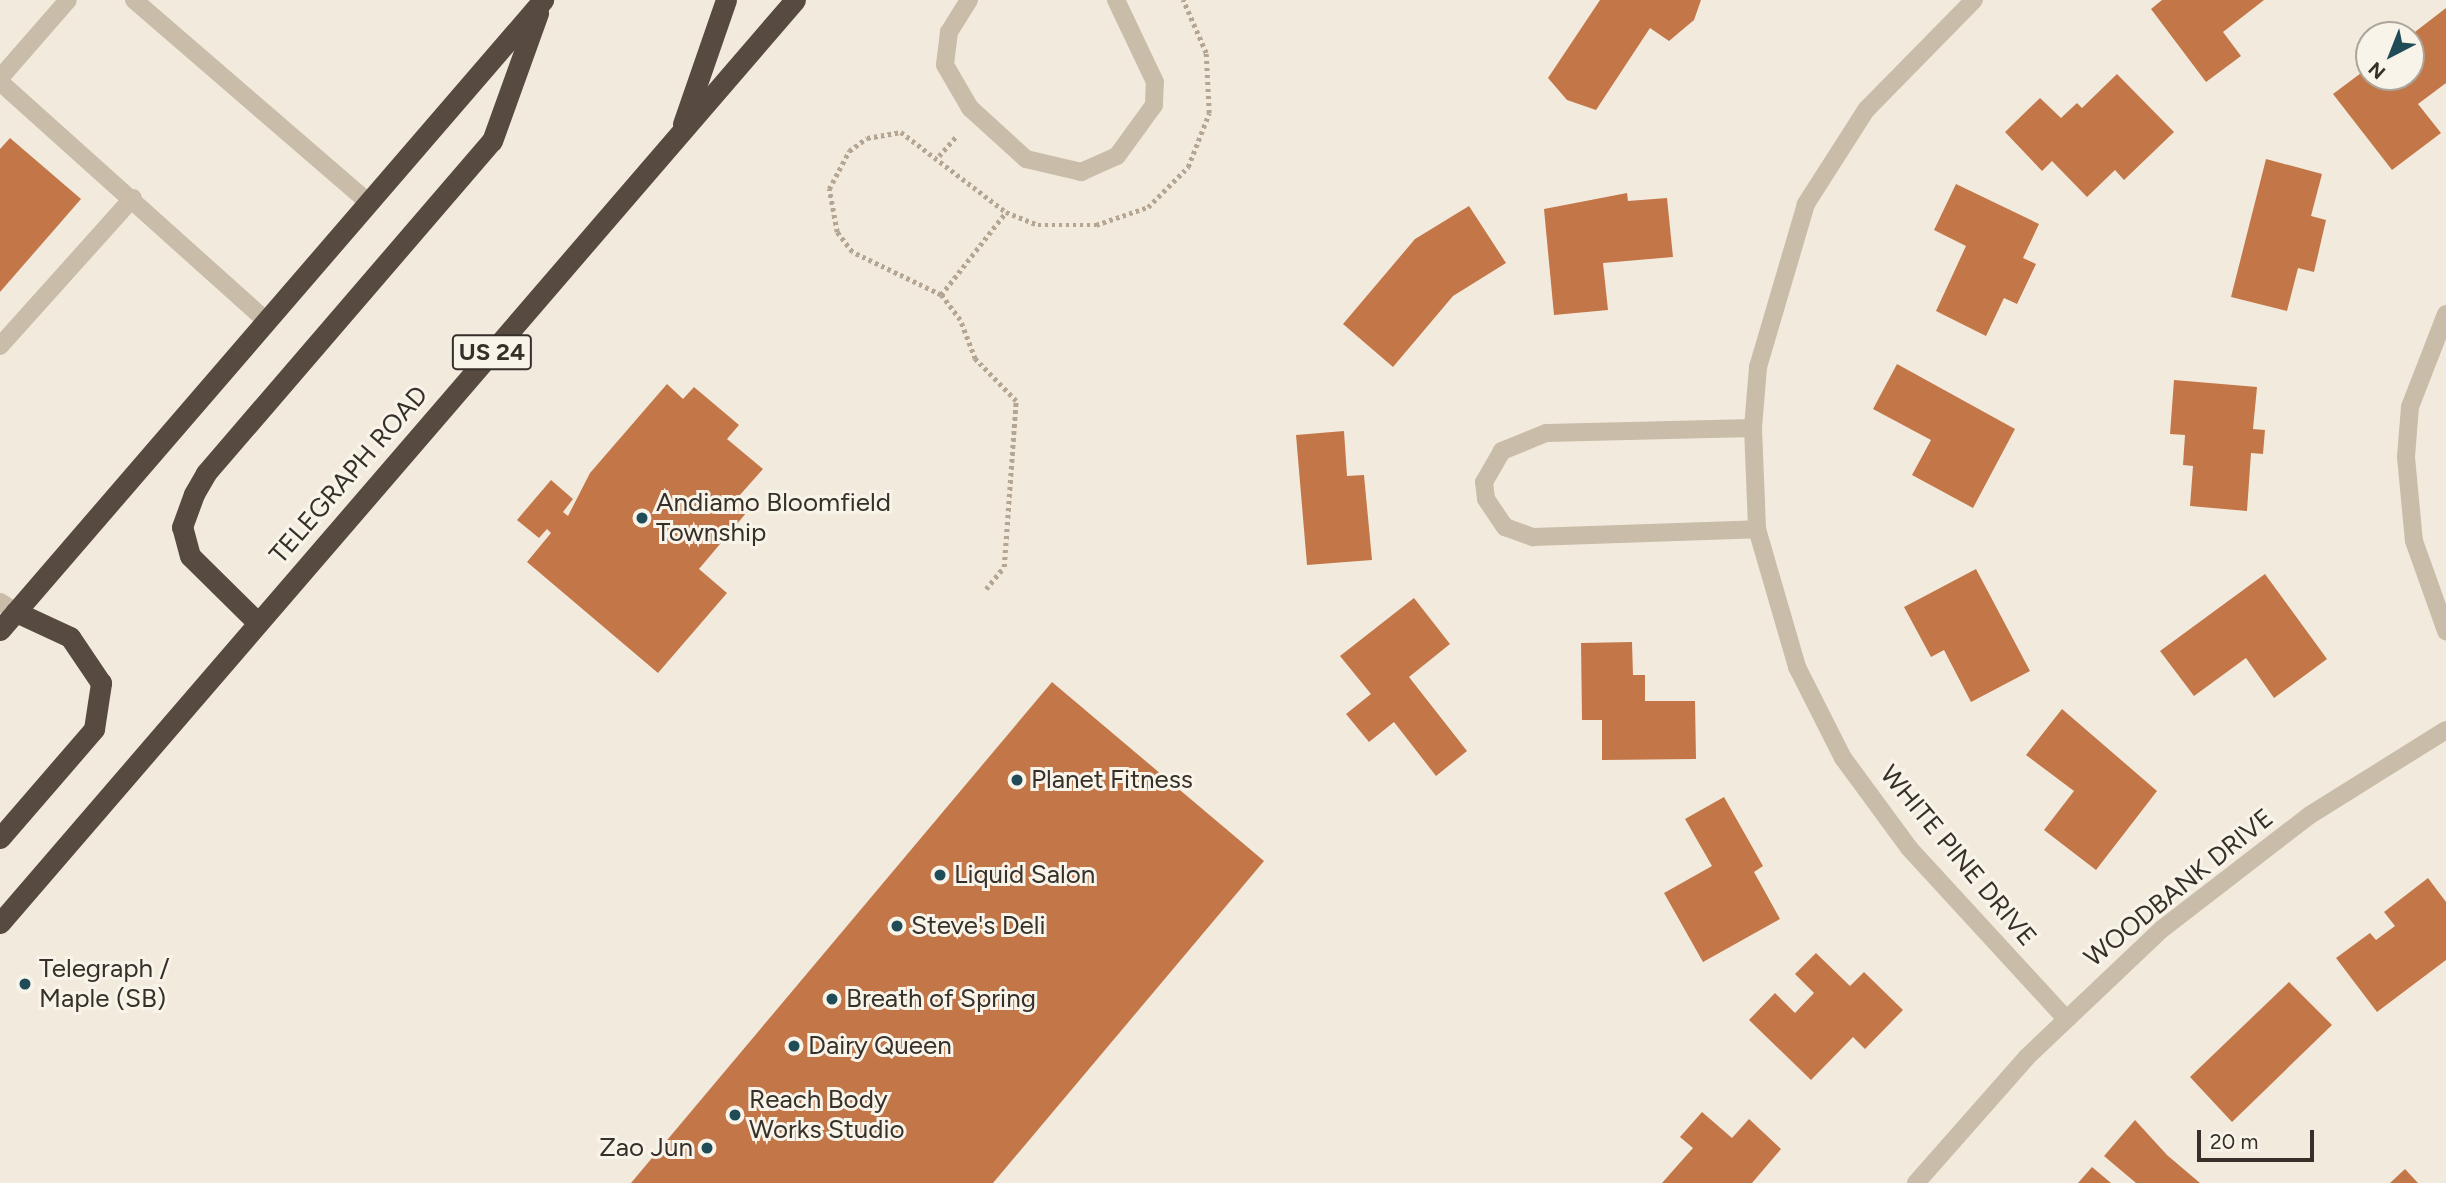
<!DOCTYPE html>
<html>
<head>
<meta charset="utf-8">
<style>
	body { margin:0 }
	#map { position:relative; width:2446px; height:1183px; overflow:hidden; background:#f2ebdd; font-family:Figtree,sans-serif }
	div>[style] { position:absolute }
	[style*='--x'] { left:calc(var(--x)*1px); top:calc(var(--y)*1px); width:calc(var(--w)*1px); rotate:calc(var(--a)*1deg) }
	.building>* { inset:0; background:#c37749 }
	.path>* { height:4.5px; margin-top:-2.25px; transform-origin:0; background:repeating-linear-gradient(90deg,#b5a693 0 3.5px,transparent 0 7px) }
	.lane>* { height:18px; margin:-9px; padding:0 9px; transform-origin:9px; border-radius:9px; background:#c9bca9 }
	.street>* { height:18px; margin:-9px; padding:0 9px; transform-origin:9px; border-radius:9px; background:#c9bca9 }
	.highway>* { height:21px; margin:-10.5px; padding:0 10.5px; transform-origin:10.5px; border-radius:10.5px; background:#574a40 }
	.dots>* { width:19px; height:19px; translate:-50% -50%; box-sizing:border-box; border:4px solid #f9f4e9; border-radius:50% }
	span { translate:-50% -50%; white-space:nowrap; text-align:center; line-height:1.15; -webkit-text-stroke:6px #f9f4e9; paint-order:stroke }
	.shield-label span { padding:2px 5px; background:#f9f4e9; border:2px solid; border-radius:5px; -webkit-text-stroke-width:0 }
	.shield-label { font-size:24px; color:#372f29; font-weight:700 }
	.street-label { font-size:26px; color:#372f29 }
	.poi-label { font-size:26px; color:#372f29 }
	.left { translate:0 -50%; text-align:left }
	.right { translate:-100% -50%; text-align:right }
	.north { position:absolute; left:2355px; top:21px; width:70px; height:70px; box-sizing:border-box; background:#f9f4e9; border:2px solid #aba59c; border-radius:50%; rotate:222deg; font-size:19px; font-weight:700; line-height:28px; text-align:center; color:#372f29 }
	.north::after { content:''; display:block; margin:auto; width:24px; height:32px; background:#1f4c57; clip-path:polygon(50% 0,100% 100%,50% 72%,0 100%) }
	.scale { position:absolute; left:2197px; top:1130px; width:117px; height:32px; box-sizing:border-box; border:4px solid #372f29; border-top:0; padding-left:9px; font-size:21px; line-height:24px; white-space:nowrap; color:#372f29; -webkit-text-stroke:5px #f9f4e9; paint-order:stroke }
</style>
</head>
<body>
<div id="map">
	<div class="building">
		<div style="clip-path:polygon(1600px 0,1701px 0,1694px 20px,1669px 41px,1650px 28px,1596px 110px,1567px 100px,1548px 78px)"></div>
		<div style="clip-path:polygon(2162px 0,2264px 0,2223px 32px,2241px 56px,2206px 82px,2151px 9px)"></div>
		<div style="clip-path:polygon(2446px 8px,2446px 83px,2418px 104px,2441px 133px,2392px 170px,2333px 94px,2369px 67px,2369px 77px,2411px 77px,2411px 35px)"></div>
		<div style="clip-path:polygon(2117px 74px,2174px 132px,2124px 180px,2115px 170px,2087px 197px,2052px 161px,2042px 171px,2005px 132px,2040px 98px,2061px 118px,2077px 103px,2082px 108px)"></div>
		<div style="clip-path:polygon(10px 138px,81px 199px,0 292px,0 149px)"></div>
		<div style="clip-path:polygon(2266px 159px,2322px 174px,2311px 216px,2326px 220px,2314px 272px,2298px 268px,2287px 311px,2231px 297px)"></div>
		<div style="clip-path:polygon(1956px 184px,2039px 224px,2023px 258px,2036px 264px,2017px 304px,2004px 298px,1986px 336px,1936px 311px,1966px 246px,1934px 230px)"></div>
		<div style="clip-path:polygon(1627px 193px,1628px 201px,1667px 198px,1673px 257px,1603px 263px,1608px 310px,1554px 315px,1544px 209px)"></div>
		<div style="clip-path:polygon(1469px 206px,1506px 263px,1453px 296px,1393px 367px,1343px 324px,1415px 239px)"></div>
		<div style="clip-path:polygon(1897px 364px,2015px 429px,1973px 508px,1912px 475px,1931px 440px,1873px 409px)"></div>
		<div style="clip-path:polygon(2174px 380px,2257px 387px,2253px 429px,2265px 430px,2263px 454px,2251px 453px,2247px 511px,2190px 506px,2193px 466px,2183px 465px,2185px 435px,2170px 434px)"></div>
		<div style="clip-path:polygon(667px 384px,683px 399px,694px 387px,739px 425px,727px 439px,763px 469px,739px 496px,752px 506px,699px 569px,727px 593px,658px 673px,527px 562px,551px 533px,547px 529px,539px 538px,517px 520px,551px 480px,573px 499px,563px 512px,568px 516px,590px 473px)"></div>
		<div style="clip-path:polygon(1344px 431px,1347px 476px,1364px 475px,1372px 560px,1307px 565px,1296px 435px)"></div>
		<div style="clip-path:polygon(1976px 569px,2030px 671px,1971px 702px,1944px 650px,1931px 657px,1904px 607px)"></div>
		<div style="clip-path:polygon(2265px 574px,2327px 659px,2274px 698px,2246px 658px,2194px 696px,2160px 651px)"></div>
		<div style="clip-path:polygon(1414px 598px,1450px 644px,1409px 677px,1467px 751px,1436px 776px,1394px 722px,1369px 742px,1346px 714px,1371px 694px,1340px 656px)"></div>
		<div style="clip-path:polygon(1632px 642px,1633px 675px,1645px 675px,1645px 701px,1695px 701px,1696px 759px,1602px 760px,1602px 720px,1582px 720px,1581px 643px)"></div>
		<div style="clip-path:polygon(1052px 682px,1264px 861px,993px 1183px,631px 1183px)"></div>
		<div style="clip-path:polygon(2062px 709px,2157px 791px,2096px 870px,2044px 830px,2074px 791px,2026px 755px)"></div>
		<div style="clip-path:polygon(1724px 797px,1763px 866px,1754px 872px,1780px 919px,1703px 962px,1664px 893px,1712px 866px,1685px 819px)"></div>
		<div style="clip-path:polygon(2428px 878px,2446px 902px,2446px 960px,2377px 1012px,2336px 958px,2370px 933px,2376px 940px,2395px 926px,2384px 912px)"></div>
		<div style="clip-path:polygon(1816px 953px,1850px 986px,1864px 972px,1903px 1010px,1865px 1049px,1853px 1037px,1811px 1080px,1749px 1020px,1775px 993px,1795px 1013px,1814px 993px,1795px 974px)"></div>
		<div style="clip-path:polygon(2289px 982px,2332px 1025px,2232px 1122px,2190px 1077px)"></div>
		<div style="clip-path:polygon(1702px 1112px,1732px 1138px,1749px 1119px,1781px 1149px,1752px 1183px,1662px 1183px,1693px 1148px,1680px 1137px)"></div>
		<div style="clip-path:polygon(2135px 1120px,2167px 1155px,2200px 1183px,2136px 1183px,2104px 1156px)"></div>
		<div style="clip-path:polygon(2092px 1167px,2111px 1183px,2078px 1183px)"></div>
		<div style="clip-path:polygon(2405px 1169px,2418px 1183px,2390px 1183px)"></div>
	</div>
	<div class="path">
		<div style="--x:939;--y:156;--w:28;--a:-49"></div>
		<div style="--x:941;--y:295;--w:105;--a:-51.9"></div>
		<div style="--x:986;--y:589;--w:28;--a:-51"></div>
		<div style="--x:1004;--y:567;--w:166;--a:-85.9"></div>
		<div style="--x:1016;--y:401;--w:59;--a:-134.3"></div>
		<div style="--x:975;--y:359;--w:42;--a:-111"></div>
		<div style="--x:960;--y:320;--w:31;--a:-127"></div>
		<div style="--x:941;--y:295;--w:99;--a:-154.2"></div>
		<div style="--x:852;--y:252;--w:25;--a:-127"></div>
		<div style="--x:837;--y:232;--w:44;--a:-100.5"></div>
		<div style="--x:829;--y:189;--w:43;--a:-62.2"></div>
		<div style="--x:849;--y:151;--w:22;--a:-36"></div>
		<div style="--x:867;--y:138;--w:35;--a:-10"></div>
		<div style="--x:901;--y:132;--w:132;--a:37.3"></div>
		<div style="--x:1006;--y:212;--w:35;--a:22"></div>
		<div style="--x:1038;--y:225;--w:58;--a:0"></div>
		<div style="--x:1096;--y:225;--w:55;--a:-19.1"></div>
		<div style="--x:1148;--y:207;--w:57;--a:-45"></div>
		<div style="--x:1188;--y:167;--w:58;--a:-68.7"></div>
		<div style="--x:1209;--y:113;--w:60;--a:-92.9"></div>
		<div style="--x:1206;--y:53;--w:58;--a:-113.5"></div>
	</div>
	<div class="lane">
		<div style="--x:969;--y:0;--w:38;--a:122"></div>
		<div style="--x:949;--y:32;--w:33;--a:97"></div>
		<div style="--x:945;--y:65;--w:50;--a:59.8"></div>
		<div style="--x:970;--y:108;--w:76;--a:42.3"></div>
		<div style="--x:1026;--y:159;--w:57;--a:13.3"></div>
		<div style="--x:1081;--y:172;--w:39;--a:-24"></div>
		<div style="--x:1117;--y:156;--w:63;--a:-54"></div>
		<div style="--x:1154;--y:105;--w:23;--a:-88"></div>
		<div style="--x:1155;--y:82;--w:91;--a:-115.4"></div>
		<div style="--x:0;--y:78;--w:103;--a:-48.9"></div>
		<div style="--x:0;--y:82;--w:358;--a:41.9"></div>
		<div style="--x:0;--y:346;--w:199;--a:-48.1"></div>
		<div style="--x:0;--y:602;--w:19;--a:32"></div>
	</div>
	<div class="street">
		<div style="--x:134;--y:0;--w:311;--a:40.8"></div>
		<div style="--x:1974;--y:0;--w:154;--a:134.5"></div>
		<div style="--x:1866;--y:110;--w:112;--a:122.6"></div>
		<div style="--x:1806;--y:204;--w:170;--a:106.4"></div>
		<div style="--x:1758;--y:367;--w:61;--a:94.7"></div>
		<div style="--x:1753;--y:428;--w:101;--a:87.7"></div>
		<div style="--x:1757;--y:529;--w:144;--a:73.8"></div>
		<div style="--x:1797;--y:667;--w:102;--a:63.2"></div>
		<div style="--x:1843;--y:758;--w:112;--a:53.7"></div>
		<div style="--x:1909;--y:848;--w:232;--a:47.4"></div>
		<div style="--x:2446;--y:314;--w:100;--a:111.2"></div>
		<div style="--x:2410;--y:407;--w:50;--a:94.6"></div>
		<div style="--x:2406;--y:457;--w:84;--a:84.6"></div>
		<div style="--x:2414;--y:541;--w:96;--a:70.4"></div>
		<div style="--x:1753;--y:428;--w:207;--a:178.6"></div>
		<div style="--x:1546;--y:433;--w:48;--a:157.8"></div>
		<div style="--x:1502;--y:451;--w:36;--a:120"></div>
		<div style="--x:1484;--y:482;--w:17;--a:83"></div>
		<div style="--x:1486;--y:499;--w:34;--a:56"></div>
		<div style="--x:1505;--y:527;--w:30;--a:20"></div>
		<div style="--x:1533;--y:537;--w:224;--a:-2"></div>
		<div style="--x:1916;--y:1183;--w:168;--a:-48.6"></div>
		<div style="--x:2027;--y:1057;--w:186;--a:-43.5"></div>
		<div style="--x:2162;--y:929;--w:187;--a:-37.6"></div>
		<div style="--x:2310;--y:815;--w:160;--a:-32"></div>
	</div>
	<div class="highway">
		<div style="--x:683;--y:124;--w:131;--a:-70.9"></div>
		<div style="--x:258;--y:623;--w:95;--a:-135.4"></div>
		<div style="--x:190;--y:556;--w:30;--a:-105"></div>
		<div style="--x:182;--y:527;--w:35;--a:-70"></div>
		<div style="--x:194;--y:494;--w:24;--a:-60"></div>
		<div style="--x:206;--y:473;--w:438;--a:-49.3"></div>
		<div style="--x:492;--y:141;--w:136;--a:-70.2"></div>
		<div style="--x:0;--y:630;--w:832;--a:-49.24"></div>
		<div style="--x:0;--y:838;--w:144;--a:-49.2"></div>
		<div style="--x:94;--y:729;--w:47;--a:-81.3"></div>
		<div style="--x:101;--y:683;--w:55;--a:-124"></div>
		<div style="--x:70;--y:637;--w:60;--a:-155.2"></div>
		<div style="--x:0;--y:923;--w:1218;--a:-49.26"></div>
	</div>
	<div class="dots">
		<div style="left:642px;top:518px;background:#1f4c57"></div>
		<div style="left:1017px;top:780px;background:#1f4c57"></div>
		<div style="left:940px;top:875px;background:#1f4c57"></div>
		<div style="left:897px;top:926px;background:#1f4c57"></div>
		<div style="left:25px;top:984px;background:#1f4c57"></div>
		<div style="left:832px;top:999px;background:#1f4c57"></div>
		<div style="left:794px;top:1046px;background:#1f4c57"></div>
		<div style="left:735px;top:1115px;background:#1f4c57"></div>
		<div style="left:707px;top:1148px;background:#1f4c57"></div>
	</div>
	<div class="shield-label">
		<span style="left:492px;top:352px">US 24</span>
	</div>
	<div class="street-label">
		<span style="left:349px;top:475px;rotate:-49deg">TELEGRAPH ROAD</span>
		<span style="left:1958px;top:856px;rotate:50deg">WHITE PINE DRIVE</span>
		<span style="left:2179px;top:888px;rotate:-39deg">WOODBANK DRIVE</span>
	</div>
	<div class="poi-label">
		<span class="left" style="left:656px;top:518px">Andiamo Bloomfield<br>Township</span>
		<span class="left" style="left:1031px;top:780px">Planet Fitness</span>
		<span class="left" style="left:954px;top:875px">Liquid Salon</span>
		<span class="left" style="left:911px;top:926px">Steve's Deli</span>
		<span class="left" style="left:39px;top:984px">Telegraph /<br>Maple (SB)</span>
		<span class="left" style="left:846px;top:999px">Breath of Spring</span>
		<span class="left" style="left:808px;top:1046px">Dairy Queen</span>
		<span class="left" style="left:749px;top:1115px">Reach Body<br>Works Studio</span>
		<span class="right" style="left:693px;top:1148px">Zao Jun</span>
	</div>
	<div class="north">N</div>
	<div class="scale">20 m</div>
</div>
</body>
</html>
